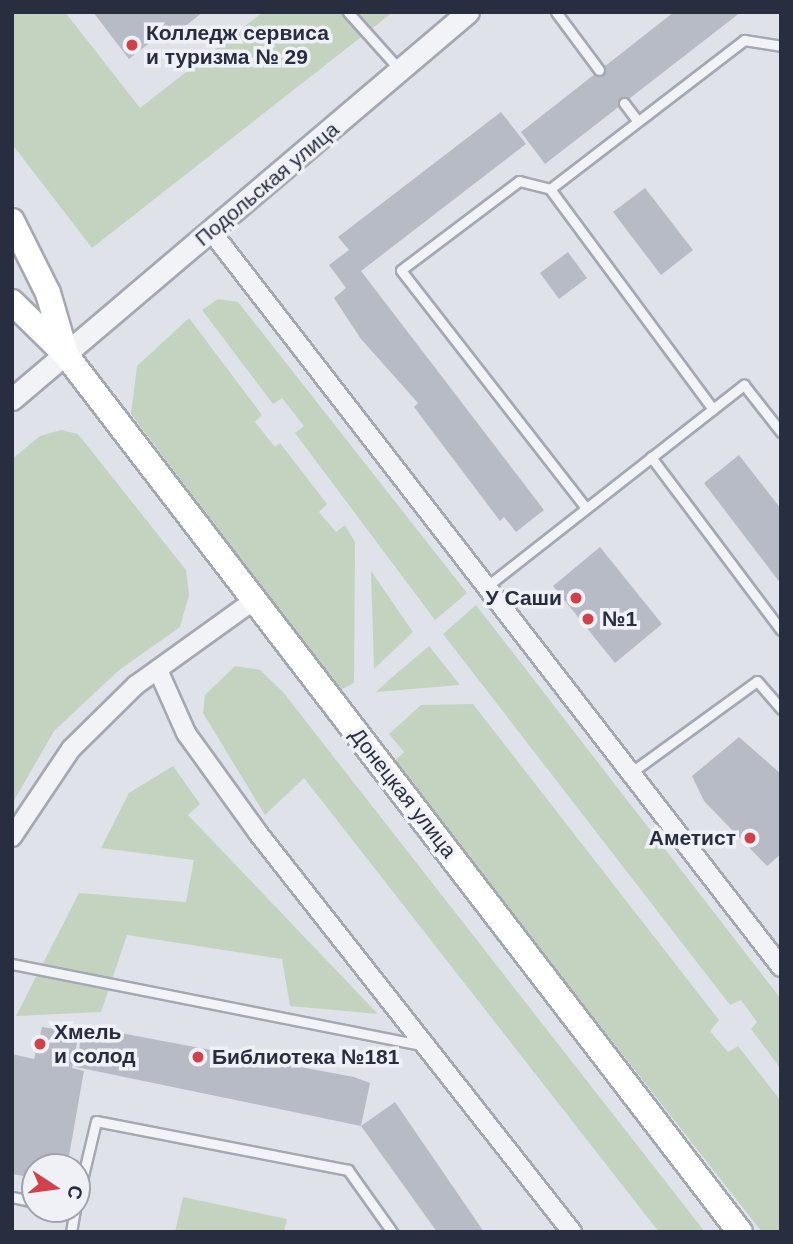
<!DOCTYPE html>
<html>
<head>
<meta charset="utf-8">
<style>
	body { margin:0 }
	#map { position:relative; width:793px; height:1244px; overflow:hidden; background:#dfe2e9; font-family:Helvetica,sans-serif }
	div>[style] { position:absolute }
	[style*='--x'] { left:calc(var(--x)*1px); top:calc(var(--y)*1px); width:calc(var(--w)*1px); rotate:calc(var(--a)*1deg) }
	.green>* { inset:0; background:#c3d3c0 }
	.building>* { inset:0; background:#b6bbc6 }
	.roads { filter:drop-shadow(2px 0 #a4a8b3) drop-shadow(-2px 0 #a4a8b3) drop-shadow(0 2px #a4a8b3) drop-shadow(0 -2px #a4a8b3) }
	.service>* { height:9px; margin:-4.5px; padding:0 4.5px; transform-origin:4.5px; border-radius:4.5px; background:#f2f3f7 }
	.minor>* { height:18px; margin:-9px; padding:0 9px; transform-origin:9px; border-radius:9px; background:#f2f3f7 }
	.tertiary>* { height:21px; margin:-10.5px; padding:0 10.5px; transform-origin:10.5px; border-radius:10.5px; background:#f2f3f7 }
	.secondary>* { height:24px; margin:-12px; padding:0 12px; transform-origin:12px; border-radius:12px; background:#fff }
	.dots>* { width:19px; height:19px; translate:-50% -50%; box-sizing:border-box; border:4px solid #eff1f6; border-radius:50% }
	span { translate:-50% -50%; white-space:nowrap; text-align:center; line-height:1.15; -webkit-text-stroke:7px #eff1f6; paint-order:stroke }
	.poi-label { font-size:21px; color:#282e40; font-weight:700 }
	.left { translate:0 -50%; text-align:left }
	.right { translate:-100% -50%; text-align:right }
	.street-label { font-size:21px; color:#282e40 }
	.frame { position:absolute; inset:0; border:14px solid #282e40; pointer-events:none }
	.north { position:absolute; left:21px; top:1153px; width:70px; height:70px; box-sizing:border-box; background:#eff1f6; border:2px solid #9fa3ad; border-radius:50%; rotate:103deg; font-size:19px; font-weight:700; line-height:28px; text-align:center; color:#282e40 }
	.north::after { content:''; display:block; margin:auto; width:24px; height:32px; background:#d1414a; clip-path:polygon(50% 0,100% 100%,50% 72%,0 100%) }
</style>
</head>
<body>
<div id="map">
	<div class="green">
		<div style="clip-path:polygon(12px 12px,65px 12px,140px 108px,263px 12px,393px 12px,92px 248px,12px 144px)"></div>
		<div style="clip-path:polygon(218px 299px,238px 302px,467px 593px,435px 620px,295px 433px,304px 426px,282px 398px,273px 404px,202px 310px)"></div>
		<div style="clip-path:polygon(189px 318px,262px 415px,255px 422px,275px 447px,280px 443px,327px 504px,319px 512px,336px 532px,345px 525px,355px 542px,354px 683px,340px 690px,131px 414px,137px 366px)"></div>
		<div style="clip-path:polygon(61px 430px,78px 434px,186px 570px,189px 595px,180px 627px,118px 671px,54px 731px,12px 804px,12px 459px,40px 436px)"></div>
		<div style="clip-path:polygon(371px 571px,413px 632px,374px 669px)"></div>
		<div style="clip-path:polygon(476px 605px,781px 999px,781px 1069px,751px 1029px,757px 1022px,741px 1000px,730px 1005px,443px 634px)"></div>
		<div style="clip-path:polygon(429px 646px,460px 685px,376px 692px,390px 679px)"></div>
		<div style="clip-path:polygon(235px 666px,260px 670px,283px 692px,705px 1232px,659px 1232px,304px 778px,265px 815px,203px 713px,205px 695px)"></div>
		<div style="clip-path:polygon(473px 704px,719px 1020px,710px 1031px,728px 1052px,738px 1046px,781px 1101px,781px 1232px,762px 1232px,393px 762px,404px 752px,389px 734px,421px 705px)"></div>
		<div style="clip-path:polygon(173px 766px,200px 804px,188px 815px,378px 1014px,290px 1006px,282px 959px,127px 935px,101px 1012px,16px 1016px,79px 893px,186px 902px,194px 860px,101px 848px,129px 793px)"></div>
		<div style="clip-path:polygon(183px 1197px,287px 1219px,284px 1232px,175px 1232px)"></div>
	</div>
	<div class="building">
		<div style="clip-path:polygon(93px 12px,203px 12px,178px 32px,172px 25px,129px 59px)"></div>
		<div style="clip-path:polygon(674px 12px,741px 12px,545px 164px,521px 132px)"></div>
		<div style="clip-path:polygon(501px 112px,526px 144px,361px 271px,544px 510px,516px 532px,504px 517px,500px 521px,414px 407px,418px 403px,361px 339px,334px 298px,346px 288px,329px 265px,349px 250px,338px 237px)"></div>
		<div style="clip-path:polygon(645px 188px,693px 250px,661px 275px,613px 212px)"></div>
		<div style="clip-path:polygon(568px 252px,587px 278px,559px 299px,540px 273px)"></div>
		<div style="clip-path:polygon(739px 455px,781px 509px,781px 584px,704px 483px)"></div>
		<div style="clip-path:polygon(600px 547px,662px 624px,615px 663px,553px 586px)"></div>
		<div style="clip-path:polygon(739px 737px,781px 774px,781px 854px,767px 866px,704px 801px,692px 776px)"></div>
		<div style="clip-path:polygon(83px 1026px,354px 1077px,370px 1083px,361px 1126px,76px 1067px)"></div>
		<div style="clip-path:polygon(42px 1027px,79px 1033px,72px 1068px,84px 1071px,67px 1167px,35px 1167px,35px 1178px,12px 1174px,12px 1054px,34px 1059px)"></div>
		<div style="clip-path:polygon(395px 1102px,484px 1232px,437px 1232px,361px 1126px)"></div>
	</div>
	<div class="roads">
		<div class="service">
			<div style="--x:348;--y:12;--w:78;--a:48.1"></div>
			<div style="--x:556;--y:12;--w:72;--a:53.4"></div>
			<div style="--x:624;--y:103;--w:21;--a:53"></div>
			<div style="--x:550;--y:189;--w:245;--a:-37.5"></div>
			<div style="--x:744;--y:40;--w:37;--a:9"></div>
			<div style="--x:651;--y:457;--w:216;--a:53.1"></div>
			<div style="--x:586;--y:508;--w:301;--a:-127.9"></div>
			<div style="--x:401;--y:270;--w:148;--a:-37"></div>
			<div style="--x:519;--y:181;--w:32;--a:14"></div>
			<div style="--x:550;--y:189;--w:274;--a:53.5"></div>
			<div style="--x:486;--y:587;--w:328;--a:-38.1"></div>
			<div style="--x:744;--y:385;--w:60;--a:51.8"></div>
			<div style="--x:629;--y:774;--w:158;--a:-36"></div>
			<div style="--x:757;--y:681;--w:37;--a:49"></div>
			<div style="--x:12;--y:964;--w:418;--a:11.2"></div>
			<div style="--x:12;--y:1197;--w:24;--a:12"></div>
			<div style="--x:77;--y:1201;--w:82;--a:-76.6"></div>
			<div style="--x:96;--y:1121;--w:257;--a:11"></div>
			<div style="--x:348;--y:1170;--w:76;--a:54.6"></div>
			<div style="--x:71;--y:1232;--w:23;--a:-80"></div>
		</div>
		<div class="minor">
			<div style="--x:211;--y:231;--w:931;--a:52.24"></div>
			<div style="--x:158;--y:670;--w:69;--a:66"></div>
			<div style="--x:186;--y:733;--w:123;--a:54.2"></div>
			<div style="--x:258;--y:833;--w:508;--a:51.8"></div>
			<div style="--x:12;--y:837;--w:106;--a:-56.2"></div>
			<div style="--x:71;--y:749;--w:91;--a:-44.6"></div>
			<div style="--x:136;--y:685;--w:144;--a:-35.7"></div>
		</div>
		<div class="tertiary">
			<div style="--x:12;--y:399;--w:598;--a:-40.32"></div>
		</div>
		<div class="secondary">
			<div style="--x:12;--y:221;--w:80;--a:63.4"></div>
			<div style="--x:48;--y:293;--w:64;--a:73.6"></div>
			<div style="--x:12;--y:302;--w:76;--a:44.5"></div>
			<div style="--x:66;--y:355;--w:1106;--a:52.46"></div>
		</div>
	</div>
	<div class="dots">
		<div style="left:132px;top:45px;background:#d1414a"></div>
		<div style="left:576px;top:598px;background:#d1414a"></div>
		<div style="left:588px;top:619px;background:#d1414a"></div>
		<div style="left:750px;top:838px;background:#d1414a"></div>
		<div style="left:40px;top:1044px;background:#d1414a"></div>
		<div style="left:198px;top:1057px;background:#d1414a"></div>
	</div>
	<div class="poi-label">
		<span class="left" style="left:146px;top:45px">Колледж сервиса<br>и туризма № 29</span>
		<span class="right" style="left:562px;top:598px">У Саши</span>
		<span class="left" style="left:602px;top:619px">№1</span>
		<span class="right" style="left:736px;top:838px">Аметист</span>
		<span class="left" style="left:54px;top:1044px">Хмель<br>и солод</span>
		<span class="left" style="left:212px;top:1057px">Библиотека №181</span>
	</div>
	<div class="street-label">
		<span style="left:267px;top:184px;rotate:-40deg">Подольская улица</span>
		<span style="left:403px;top:793px;rotate:52deg">Донецкая улица</span>
	</div>
	<div class="frame"></div>
	<div class="north">С</div>
</div>
</body>
</html>
